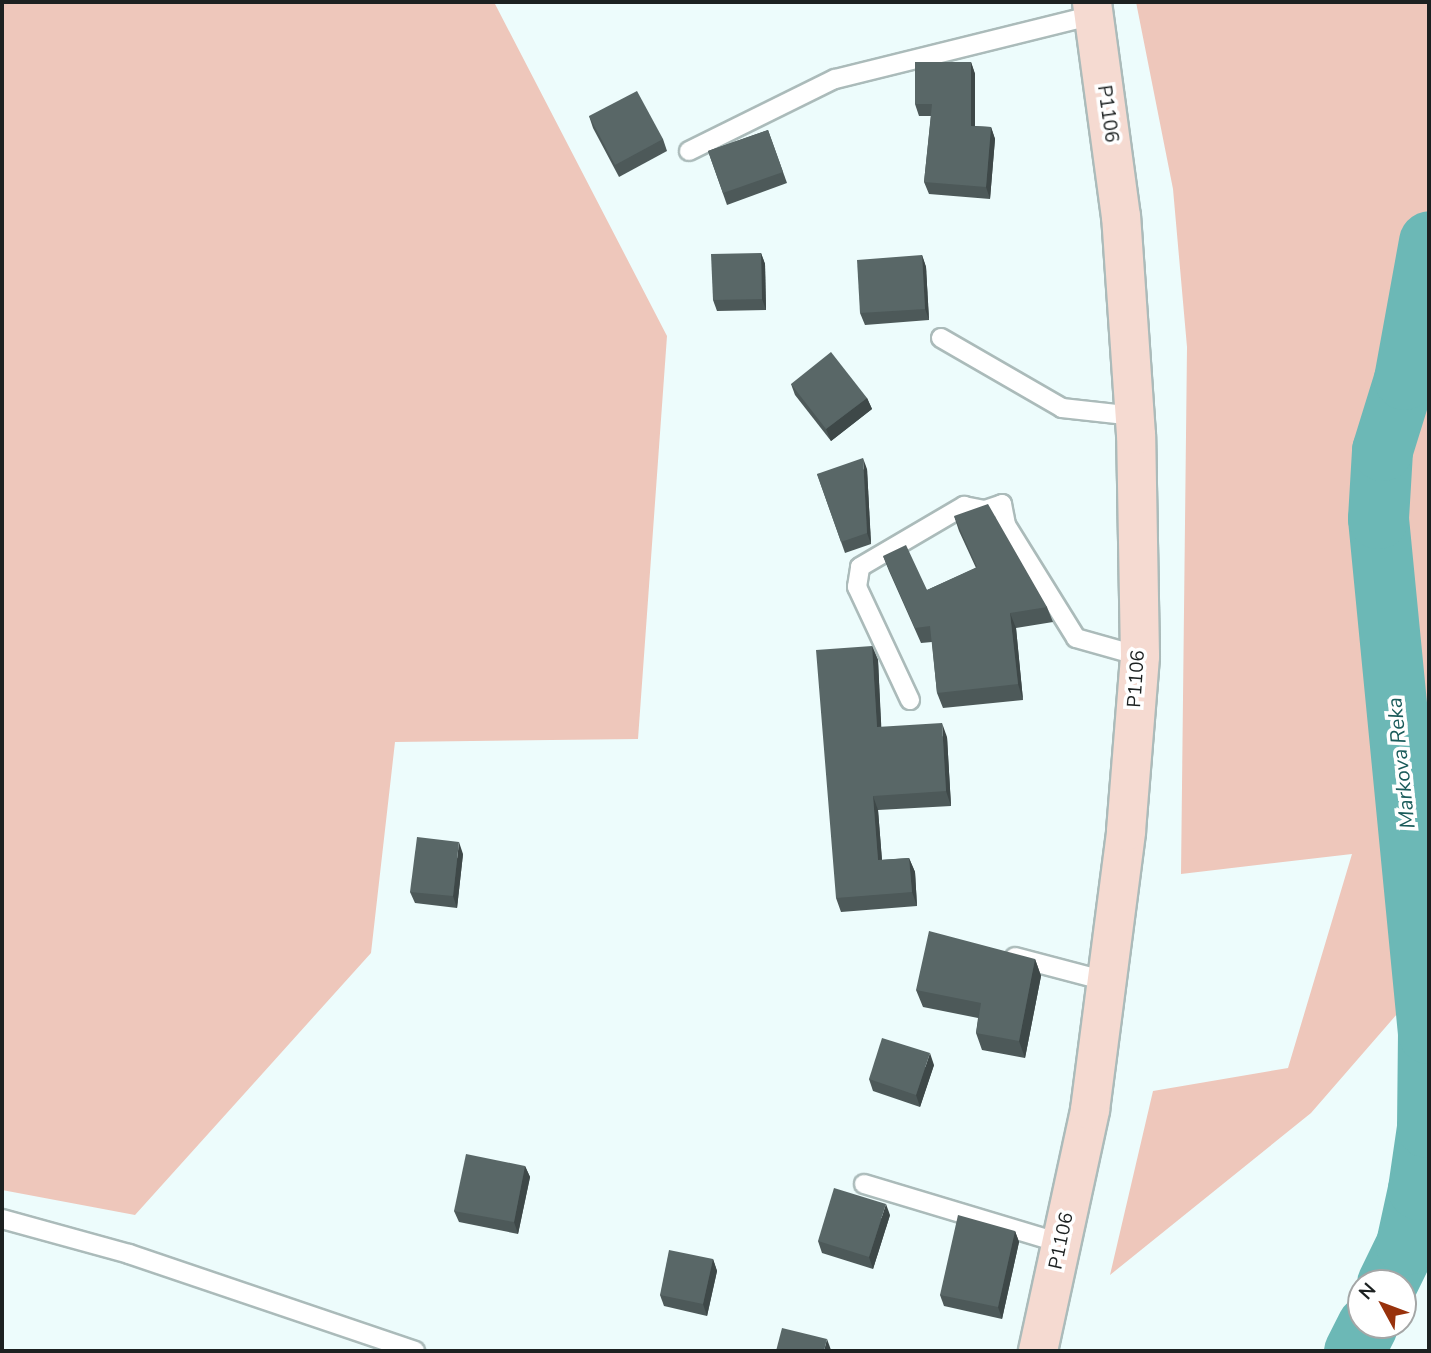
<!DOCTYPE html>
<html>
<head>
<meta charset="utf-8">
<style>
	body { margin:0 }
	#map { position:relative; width:1431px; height:1353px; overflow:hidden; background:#edfcfc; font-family:"Nunito Sans",sans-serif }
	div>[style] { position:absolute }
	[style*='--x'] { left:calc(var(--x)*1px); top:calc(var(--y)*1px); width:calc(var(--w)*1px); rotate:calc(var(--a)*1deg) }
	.green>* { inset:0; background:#eec7bb }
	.river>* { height:61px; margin:-30.5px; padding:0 30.5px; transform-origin:30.5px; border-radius:30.5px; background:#6cb8b6 }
	.roads { filter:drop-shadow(2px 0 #abbbba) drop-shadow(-2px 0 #abbbba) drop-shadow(0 2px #abbbba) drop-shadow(0 -2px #abbbba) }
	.lane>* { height:18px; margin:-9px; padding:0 9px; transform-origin:9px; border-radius:9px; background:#fff }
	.secondary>* { height:38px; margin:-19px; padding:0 19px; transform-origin:19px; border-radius:19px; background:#f5dad1 }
	.wall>* { inset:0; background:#4d5959 }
	.shaded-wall>* { inset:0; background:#3e4848 }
	.building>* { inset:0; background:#596767 }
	span { translate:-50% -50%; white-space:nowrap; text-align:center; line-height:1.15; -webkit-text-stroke:7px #fff; paint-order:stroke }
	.street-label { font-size:19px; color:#1c2121 }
	.water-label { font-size:21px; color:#1a5b5a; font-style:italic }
	.frame { position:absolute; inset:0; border:4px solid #1c2121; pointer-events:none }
	.north { position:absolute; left:1347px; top:1269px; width:70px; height:70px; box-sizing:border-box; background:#fff; border:2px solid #a4a6a6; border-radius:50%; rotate:311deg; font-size:19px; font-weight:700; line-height:28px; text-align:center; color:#1c2121 }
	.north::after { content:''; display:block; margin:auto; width:24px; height:32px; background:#98320c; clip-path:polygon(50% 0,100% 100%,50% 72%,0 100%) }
</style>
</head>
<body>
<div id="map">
	<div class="green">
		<div style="clip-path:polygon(2px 2px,494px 2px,667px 336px,638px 739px,395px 742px,371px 953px,135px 1215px,2px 1190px)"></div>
		<div style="clip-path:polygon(1136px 2px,1429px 2px,1429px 956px,1424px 983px,1311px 1113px,1110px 1275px,1153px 1091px,1288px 1068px,1352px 854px,1181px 874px,1187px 347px,1173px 189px)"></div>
	</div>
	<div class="river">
		<div style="--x:1387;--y:1283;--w:43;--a:-64"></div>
		<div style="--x:1406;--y:1244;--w:56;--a:-77.7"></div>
		<div style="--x:1418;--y:1189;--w:63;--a:-81.7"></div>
		<div style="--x:1427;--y:1127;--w:94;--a:-89.4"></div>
		<div style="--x:1428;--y:1033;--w:517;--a:-95.55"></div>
		<div style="--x:1378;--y:518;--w:68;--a:-86.6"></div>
		<div style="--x:1382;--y:450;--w:74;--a:-72.8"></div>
		<div style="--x:1404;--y:379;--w:140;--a:-79.7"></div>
		<div style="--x:1354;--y:1351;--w:29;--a:-63"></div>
	</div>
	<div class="roads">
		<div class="lane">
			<div style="--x:689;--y:151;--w:163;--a:-26.3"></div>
			<div style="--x:835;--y:79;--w:266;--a:-13.9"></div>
			<div style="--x:941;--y:338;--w:140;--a:30"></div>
			<div style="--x:1062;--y:408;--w:73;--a:6.3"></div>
			<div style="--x:910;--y:700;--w:125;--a:-115.1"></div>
			<div style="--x:857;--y:587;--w:20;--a:-81"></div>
			<div style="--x:860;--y:567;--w:121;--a:-30.4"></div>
			<div style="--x:964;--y:506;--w:21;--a:11"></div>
			<div style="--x:985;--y:510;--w:18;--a:-19"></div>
			<div style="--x:1002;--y:504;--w:21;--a:79"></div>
			<div style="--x:1006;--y:525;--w:133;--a:58.2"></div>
			<div style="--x:1076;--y:638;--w:66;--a:15.7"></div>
			<div style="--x:1015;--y:957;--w:94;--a:14.8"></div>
			<div style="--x:864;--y:1184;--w:206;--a:16.7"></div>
			<div style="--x:2;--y:1219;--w:132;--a:15.4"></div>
			<div style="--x:129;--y:1254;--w:302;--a:18.7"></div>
		</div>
		<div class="secondary">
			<div style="--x:1038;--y:1351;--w:247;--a:-77.8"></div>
			<div style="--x:1090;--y:1110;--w:281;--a:-82.6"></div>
			<div style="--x:1126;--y:831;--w:176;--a:-85.4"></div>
			<div style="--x:1140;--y:656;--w:221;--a:-91"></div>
			<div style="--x:1136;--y:435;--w:219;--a:-93.9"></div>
			<div style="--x:1121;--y:217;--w:217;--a:-97.7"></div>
		</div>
	</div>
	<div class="wall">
		<div style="clip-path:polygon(971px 62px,975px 74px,975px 126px,991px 127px,995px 139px,990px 199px,929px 194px,924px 182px,931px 116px,919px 116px,915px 104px)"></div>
		<div style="clip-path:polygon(589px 116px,663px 139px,667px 151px,619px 177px,593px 128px)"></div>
		<div style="clip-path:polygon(768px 130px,787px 183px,727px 205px,708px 151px)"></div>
		<div style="clip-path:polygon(761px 253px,765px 264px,766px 310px,717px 311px,713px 300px)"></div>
		<div style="clip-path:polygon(922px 255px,926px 267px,929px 320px,865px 325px,860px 313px)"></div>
		<div style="clip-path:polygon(791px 384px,867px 398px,872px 409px,831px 441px,795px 395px)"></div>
		<div style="clip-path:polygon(867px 469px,871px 544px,845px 553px,817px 474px)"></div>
		<div style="clip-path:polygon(954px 516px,1047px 607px,1053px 622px,1016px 628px,1023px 700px,943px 708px,937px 693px,932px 642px,921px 643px,889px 571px,883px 556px,927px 590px,976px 568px,959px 531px)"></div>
		<div style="clip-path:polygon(872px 646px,878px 660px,881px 727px,947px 737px,951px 806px,878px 810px,882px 860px,909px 858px,915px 872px,917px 906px,841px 912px,836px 898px)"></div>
		<div style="clip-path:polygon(463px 854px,457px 908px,415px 903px,410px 892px)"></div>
		<div style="clip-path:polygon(1035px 959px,1041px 976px,1025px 1058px,982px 1050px,976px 1033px,978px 1018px,923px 1007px,916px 990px)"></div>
		<div style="clip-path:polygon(934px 1065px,920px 1107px,873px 1091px,869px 1079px)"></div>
		<div style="clip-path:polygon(525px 1166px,530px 1177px,518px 1234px,459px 1222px,454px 1211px)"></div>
		<div style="clip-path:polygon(890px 1215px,873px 1269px,822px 1253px,818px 1241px)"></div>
		<div style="clip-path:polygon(1015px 1231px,1019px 1242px,1002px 1319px,944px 1306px,940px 1295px)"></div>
		<div style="clip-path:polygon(713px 1259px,717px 1271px,707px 1316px,664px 1306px,660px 1295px)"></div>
	</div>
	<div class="shaded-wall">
		<div style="clip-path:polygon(971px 62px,975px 74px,975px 137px,971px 126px)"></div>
		<div style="clip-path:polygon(991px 127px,995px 139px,990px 199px,986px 187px)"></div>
		<div style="clip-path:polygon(761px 253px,765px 264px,766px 310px,762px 299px)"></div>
		<div style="clip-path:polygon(922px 255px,926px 267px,929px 320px,925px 309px)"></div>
		<div style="clip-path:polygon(867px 398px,872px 409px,831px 441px,826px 429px)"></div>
		<div style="clip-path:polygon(863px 458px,867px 469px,871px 544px,867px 533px)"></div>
		<div style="clip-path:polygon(1010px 613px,1016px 628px,1023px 700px,1018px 684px)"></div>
		<div style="clip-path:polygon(872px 646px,878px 660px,882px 741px,877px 727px)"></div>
		<div style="clip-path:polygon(942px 723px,947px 737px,951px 806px,946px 791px)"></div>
		<div style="clip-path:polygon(873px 796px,878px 810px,883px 874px,878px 860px)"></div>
		<div style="clip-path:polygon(459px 842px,463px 854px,457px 908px,453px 896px)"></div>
		<div style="clip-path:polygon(909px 858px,915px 872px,917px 906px,912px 892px)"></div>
		<div style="clip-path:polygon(1035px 959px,1041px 976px,1025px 1058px,1019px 1041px)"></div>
		<div style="clip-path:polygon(930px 1053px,934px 1065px,920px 1107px,916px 1095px)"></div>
		<div style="clip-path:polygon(525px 1166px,530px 1177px,518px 1234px,514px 1222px)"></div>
		<div style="clip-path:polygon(886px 1204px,890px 1215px,873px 1269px,869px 1257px)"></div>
		<div style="clip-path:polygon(1015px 1231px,1019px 1242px,1002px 1319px,998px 1307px)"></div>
		<div style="clip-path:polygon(713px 1259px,717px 1271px,707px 1316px,703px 1304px)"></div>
		<div style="clip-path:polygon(827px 1339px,831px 1350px,831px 1351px,824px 1351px)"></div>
	</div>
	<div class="building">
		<div style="clip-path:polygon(915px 62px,971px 62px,971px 126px,991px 127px,986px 187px,924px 182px,932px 104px,915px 104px)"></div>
		<div style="clip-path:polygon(637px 91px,663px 139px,615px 165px,589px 116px)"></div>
		<div style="clip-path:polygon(768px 130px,783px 172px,723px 193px,708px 151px)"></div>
		<div style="clip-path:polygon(761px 253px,762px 299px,713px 300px,711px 254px)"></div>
		<div style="clip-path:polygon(922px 255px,925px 309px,860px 313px,857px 260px)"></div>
		<div style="clip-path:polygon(831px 352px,867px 398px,826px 429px,791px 384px)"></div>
		<div style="clip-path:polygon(863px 458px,867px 533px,841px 542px,817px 474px)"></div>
		<div style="clip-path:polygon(988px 504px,1047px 607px,1010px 613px,1018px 684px,937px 693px,930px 626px,915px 628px,883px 556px,906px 545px,927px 590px,977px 567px,954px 516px)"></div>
		<div style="clip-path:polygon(872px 646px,877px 727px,942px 723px,946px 791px,873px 796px,878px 860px,909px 858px,912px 892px,836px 898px,816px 650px)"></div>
		<div style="clip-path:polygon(417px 837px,459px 842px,453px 896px,410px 892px)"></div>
		<div style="clip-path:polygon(929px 931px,1035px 959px,1019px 1041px,976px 1033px,981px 1003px,916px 990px)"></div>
		<div style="clip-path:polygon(882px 1038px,930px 1053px,916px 1095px,869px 1079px)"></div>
		<div style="clip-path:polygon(466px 1154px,525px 1166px,514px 1222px,454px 1211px)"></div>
		<div style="clip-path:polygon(834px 1188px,886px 1204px,869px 1257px,818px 1241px)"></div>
		<div style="clip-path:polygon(958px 1215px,1015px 1231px,998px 1307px,940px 1295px)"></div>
		<div style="clip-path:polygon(669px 1250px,713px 1259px,703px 1304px,660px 1295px)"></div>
		<div style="clip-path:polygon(782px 1328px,827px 1339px,824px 1351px,776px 1351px)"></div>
	</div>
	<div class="street-label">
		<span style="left:1107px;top:114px;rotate:82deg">P1106</span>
		<span style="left:1137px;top:679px;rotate:-86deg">P1106</span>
		<span style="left:1062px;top:1241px;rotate:-78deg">P1106</span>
	</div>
	<div class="water-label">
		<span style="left:1401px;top:763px;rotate:-96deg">Markova Reka</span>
	</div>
	<div class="frame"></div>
	<div class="north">N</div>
</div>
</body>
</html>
